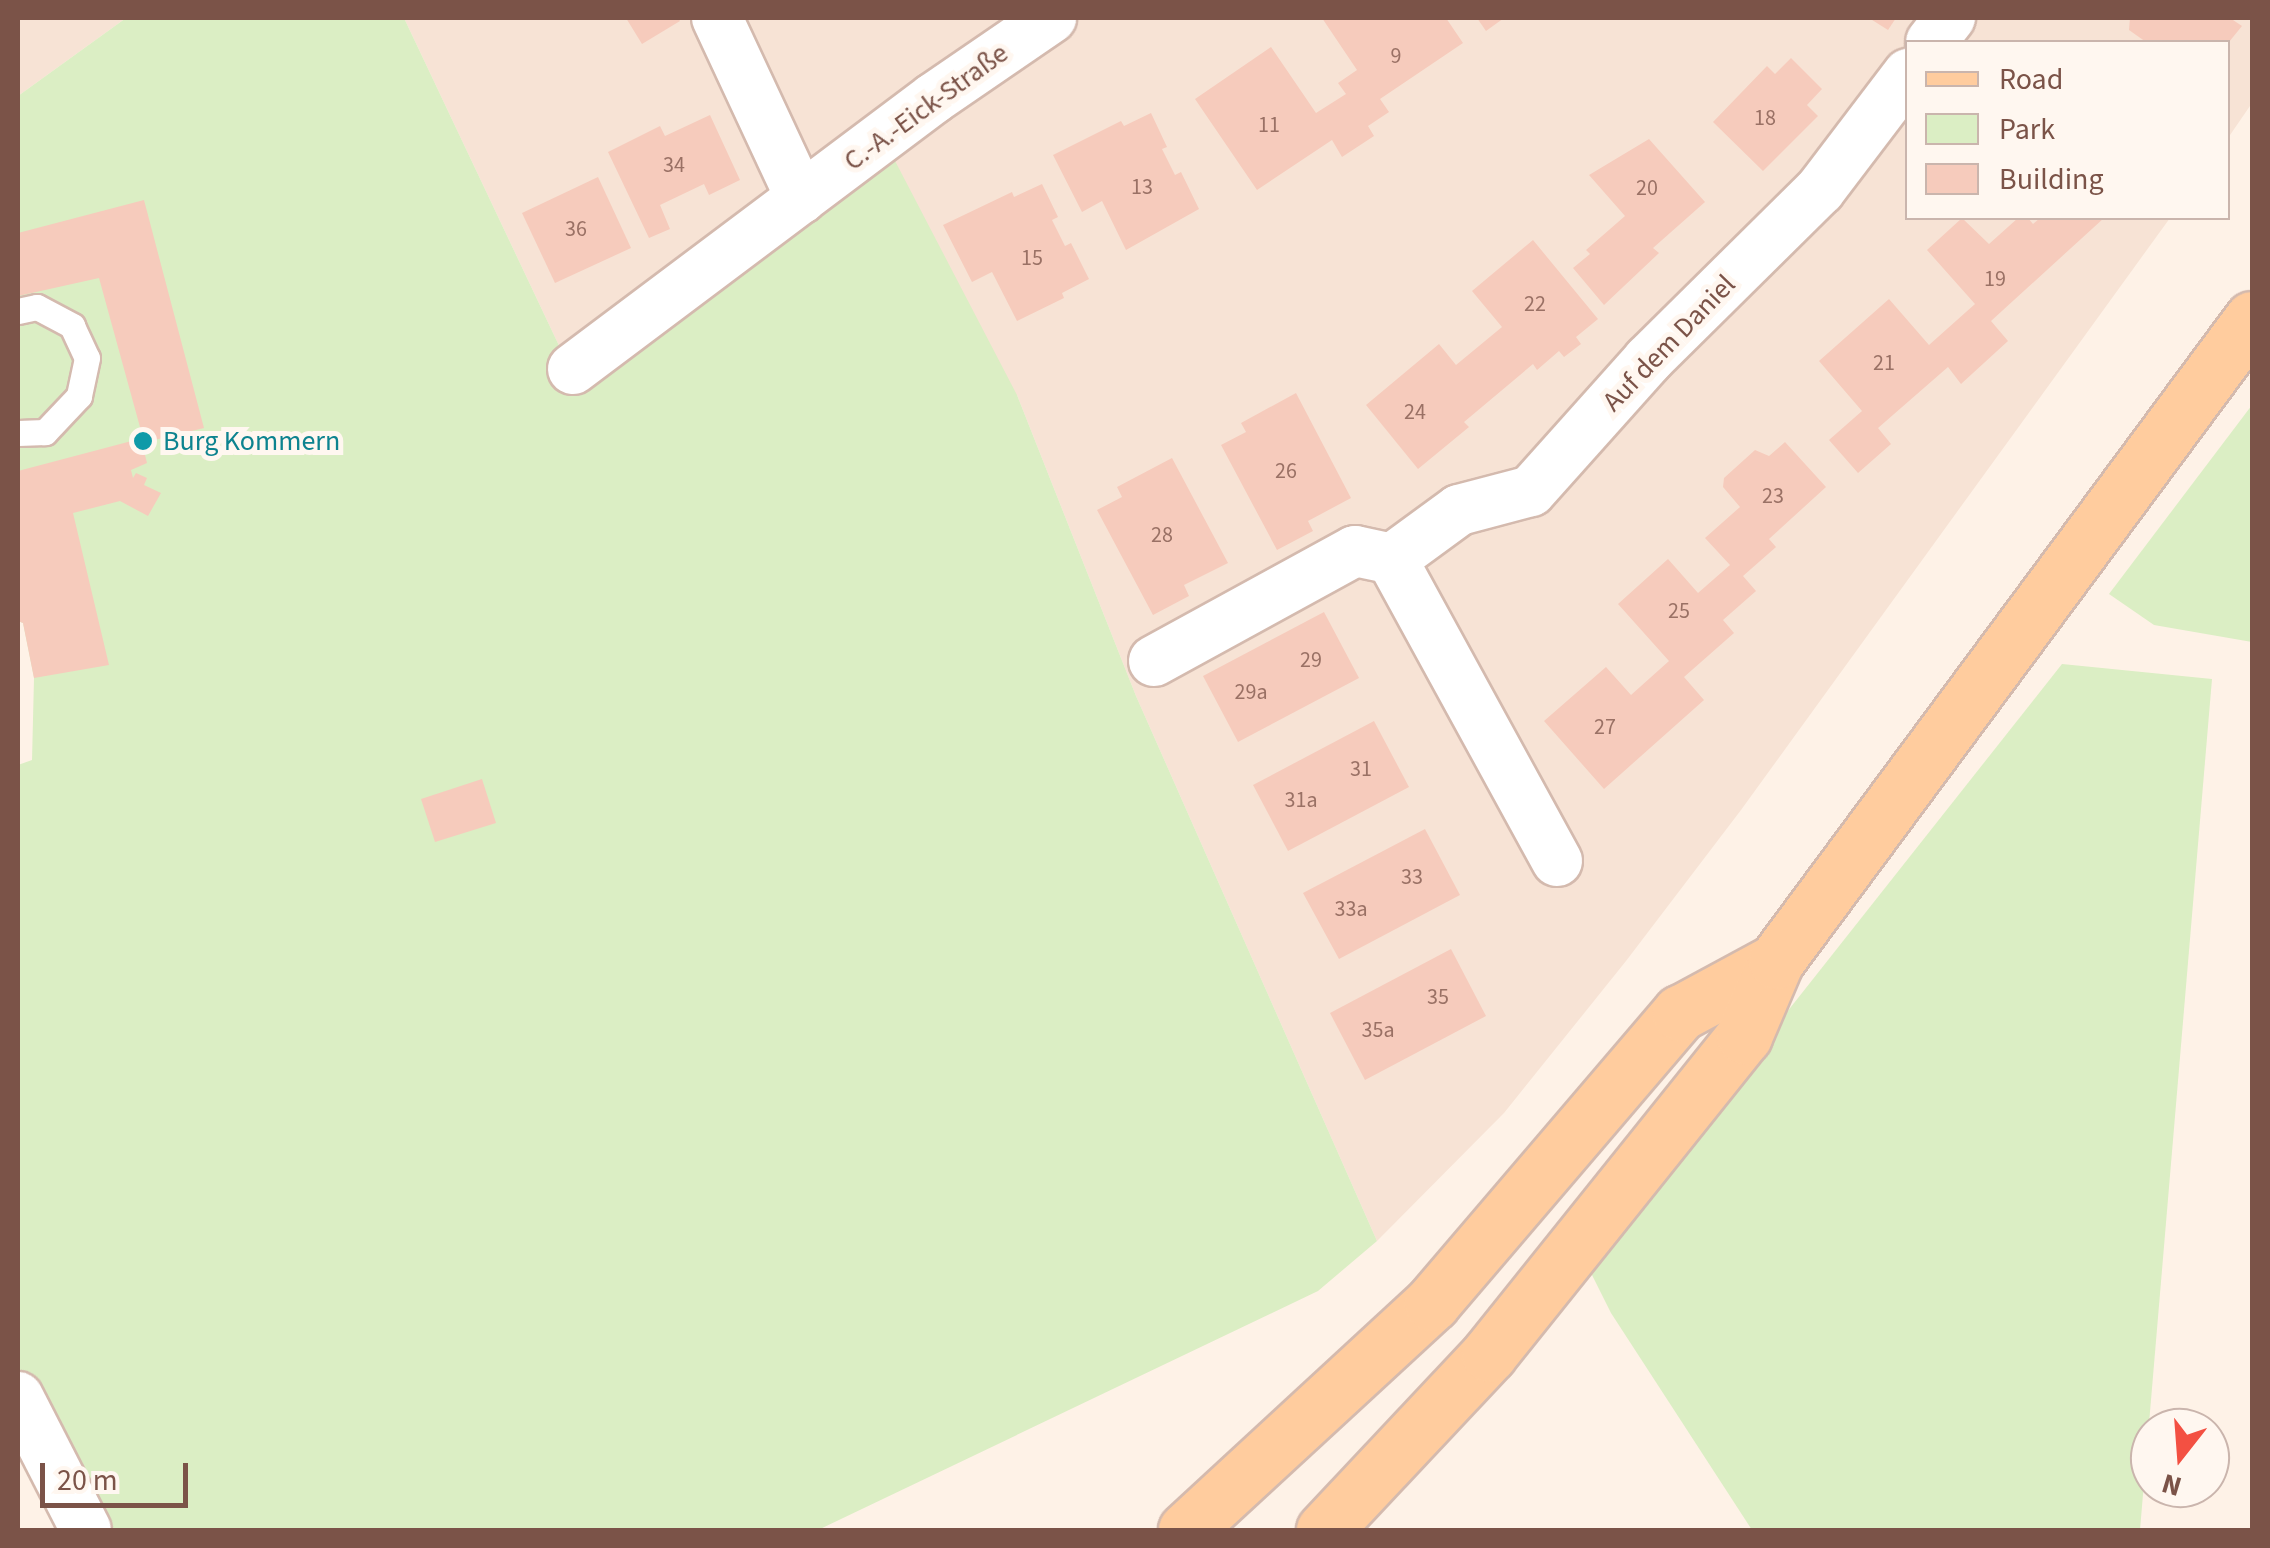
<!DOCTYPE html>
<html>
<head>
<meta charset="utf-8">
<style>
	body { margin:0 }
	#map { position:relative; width:2270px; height:1548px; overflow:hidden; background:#fef2e7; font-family:"Source Sans 3",sans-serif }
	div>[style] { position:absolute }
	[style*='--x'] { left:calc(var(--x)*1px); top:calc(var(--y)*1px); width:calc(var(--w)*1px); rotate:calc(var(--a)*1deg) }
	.residential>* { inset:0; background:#f7e3d5 }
	.green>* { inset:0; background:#dbeec4 }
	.building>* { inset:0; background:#f6cbbc }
	.roads { filter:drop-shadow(2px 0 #d4baae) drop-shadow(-2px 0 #d4baae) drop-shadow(0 2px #d4baae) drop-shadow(0 -2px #d4baae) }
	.lane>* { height:25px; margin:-12.5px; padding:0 12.5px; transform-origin:12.5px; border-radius:12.5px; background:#fff }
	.street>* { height:50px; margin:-25px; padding:0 25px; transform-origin:25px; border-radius:25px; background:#fff }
	.primary>* { height:55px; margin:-27.5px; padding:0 27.5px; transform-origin:27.5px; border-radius:27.5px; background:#ffcc9e }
	.dots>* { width:28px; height:28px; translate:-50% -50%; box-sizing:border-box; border:5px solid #fff7f0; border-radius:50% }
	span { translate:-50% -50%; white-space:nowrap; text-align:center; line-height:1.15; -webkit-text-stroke:10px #fff7f0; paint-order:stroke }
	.number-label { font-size:22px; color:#9a7165 }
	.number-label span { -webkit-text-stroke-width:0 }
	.street-label { font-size:28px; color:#7b5348 }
	.culture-label { font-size:28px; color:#0d838f }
	.left { translate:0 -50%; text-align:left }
	.frame { position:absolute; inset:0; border:20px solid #7b5348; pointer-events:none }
	.legend { position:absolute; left:1905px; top:40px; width:325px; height:180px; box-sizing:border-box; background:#fff7f0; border:2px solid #cab5ad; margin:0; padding:12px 18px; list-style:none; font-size:30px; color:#7b5348 }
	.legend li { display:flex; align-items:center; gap:20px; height:50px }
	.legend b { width:50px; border:2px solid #cab5ad }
	.north { position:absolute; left:2130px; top:1408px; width:100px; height:100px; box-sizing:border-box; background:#fff7f0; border:2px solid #cab5ad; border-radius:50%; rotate:197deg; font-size:28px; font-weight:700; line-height:40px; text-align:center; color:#7b5348 }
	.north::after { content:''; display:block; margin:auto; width:35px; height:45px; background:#f35042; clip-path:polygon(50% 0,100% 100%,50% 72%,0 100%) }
	.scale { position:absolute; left:40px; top:1463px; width:148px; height:45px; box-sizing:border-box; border:5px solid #7b5348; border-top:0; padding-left:12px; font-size:30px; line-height:35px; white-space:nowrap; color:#7b5348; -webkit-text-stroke:8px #fff7f0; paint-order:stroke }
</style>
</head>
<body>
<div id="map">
	<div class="residential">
		<div style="clip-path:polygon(18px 18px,126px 18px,18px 96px)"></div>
		<div style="clip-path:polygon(404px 18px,2252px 18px,2252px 103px,2228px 138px,2228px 42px,1908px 42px,1908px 218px,2170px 218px,1741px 810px,1626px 961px,1504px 1113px,1377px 1241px,1136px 696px,1017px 395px,563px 354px)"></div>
	</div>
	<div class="green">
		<div style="clip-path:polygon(126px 18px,404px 18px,563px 354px,893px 157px,1017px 395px,1136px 696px,1377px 1241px,1318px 1291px,818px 1530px,106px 1530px,18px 1368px,18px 765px,32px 760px,34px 678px,23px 623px,18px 621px,18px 96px)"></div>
		<div style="clip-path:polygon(2252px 405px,2252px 642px,2154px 625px,2109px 594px)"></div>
		<div style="clip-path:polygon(2062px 664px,2212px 679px,2140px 1530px,1752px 1530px,1611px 1313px,1587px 1265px)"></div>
	</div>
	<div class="building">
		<div style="clip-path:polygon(626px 18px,678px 18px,680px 21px,642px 44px)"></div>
		<div style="clip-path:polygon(1322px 18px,1446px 18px,1463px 43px,1380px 99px,1389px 112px,1368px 126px,1374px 136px,1342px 157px,1332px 140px,1257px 190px,1195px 99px,1271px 47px,1316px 113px,1346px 94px,1338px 83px,1357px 70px)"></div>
		<div style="clip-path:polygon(1477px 18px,1504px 18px,1486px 31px)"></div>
		<div style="clip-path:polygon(1869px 18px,1896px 18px,1888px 30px)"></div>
		<div style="clip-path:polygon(2130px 18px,2230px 18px,2242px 26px,2229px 42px,2146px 42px,2129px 30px)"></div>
		<div style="clip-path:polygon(1791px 58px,1822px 89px,1807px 105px,1818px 116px,1763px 171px,1713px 122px,1767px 66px,1775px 74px)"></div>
		<div style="clip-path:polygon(1151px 113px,1167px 147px,1162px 149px,1175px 175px,1181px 172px,1199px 209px,1126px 250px,1102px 201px,1082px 212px,1053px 155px,1121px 121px,1124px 126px)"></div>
		<div style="clip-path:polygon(710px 115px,740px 180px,709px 195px,704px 184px,660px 205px,670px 229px,649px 238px,608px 152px,660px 126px,665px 136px)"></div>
		<div style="clip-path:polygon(1649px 139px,1705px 202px,1653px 248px,1659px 253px,1604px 305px,1573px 268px,1590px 254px,1586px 250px,1625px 216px,1589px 175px)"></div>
		<div style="clip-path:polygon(598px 177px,631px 248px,555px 283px,522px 213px)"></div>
		<div style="clip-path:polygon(1042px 184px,1058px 217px,1052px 220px,1065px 246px,1071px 243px,1089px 279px,1062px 293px,1064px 298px,1017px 321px,992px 272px,972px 282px,943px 225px,1012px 192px,1014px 197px)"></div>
		<div style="clip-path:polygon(144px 200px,204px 428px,142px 443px,147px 463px,131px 470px,133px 478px,136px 473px,147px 478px,144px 485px,161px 493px,148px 516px,120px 501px,73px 513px,109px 665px,34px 678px,23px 623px,18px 621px,18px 471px,143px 438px,99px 278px,18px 296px,18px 233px)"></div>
		<div style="clip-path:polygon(1962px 218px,1989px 244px,2018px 218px,2028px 218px,2033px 224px,2040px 218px,2104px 218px,1991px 321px,2008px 341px,1961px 384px,1948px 367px,1878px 428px,1891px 444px,1858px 473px,1829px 440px,1862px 411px,1819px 361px,1889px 299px,1929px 345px,1975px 304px,1927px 250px)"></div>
		<div style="clip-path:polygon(1533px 240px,1598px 319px,1576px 337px,1581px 344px,1564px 357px,1559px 351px,1537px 370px,1533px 364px,1464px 422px,1469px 427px,1418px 469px,1366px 405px,1439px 344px,1456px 365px,1502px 327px,1472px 291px)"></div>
		<div style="clip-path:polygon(1296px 393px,1351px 498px,1308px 521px,1313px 531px,1277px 550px,1221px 445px,1246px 432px,1241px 423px)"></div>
		<div style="clip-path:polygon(1785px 442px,1826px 487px,1769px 539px,1776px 547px,1743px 576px,1756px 591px,1723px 620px,1734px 633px,1684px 677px,1704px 700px,1604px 789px,1544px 721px,1606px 667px,1631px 695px,1669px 661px,1618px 604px,1668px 559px,1698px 593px,1730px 565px,1705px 538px,1740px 507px,1723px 487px,1724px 478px,1755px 450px,1769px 456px)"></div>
		<div style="clip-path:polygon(1172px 458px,1228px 563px,1184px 585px,1189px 596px,1153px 615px,1097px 510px,1122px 497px,1117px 487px)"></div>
		<div style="clip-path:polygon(1324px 612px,1359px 678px,1238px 742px,1203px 676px)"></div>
		<div style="clip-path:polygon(1374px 721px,1409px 787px,1288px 851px,1253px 785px)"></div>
		<div style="clip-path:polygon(482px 779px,496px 823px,435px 842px,421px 799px)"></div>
		<div style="clip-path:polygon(1425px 829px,1460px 895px,1339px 959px,1303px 893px)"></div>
		<div style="clip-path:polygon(1451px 949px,1486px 1016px,1365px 1080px,1330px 1013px)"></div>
	</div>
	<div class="roads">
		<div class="lane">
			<div style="--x:18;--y:311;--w:19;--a:-12"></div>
			<div style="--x:37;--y:307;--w:40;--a:28"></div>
			<div style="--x:72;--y:326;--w:35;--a:65"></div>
			<div style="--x:87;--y:358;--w:39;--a:102"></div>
			<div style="--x:79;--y:396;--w:50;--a:133.4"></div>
			<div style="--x:45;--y:432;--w:27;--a:178"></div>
		</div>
		<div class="street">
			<div style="--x:717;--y:18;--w:199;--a:65"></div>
			<div style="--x:1931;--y:42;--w:31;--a:-52"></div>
			<div style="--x:573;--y:369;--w:451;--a:-36.9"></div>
			<div style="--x:934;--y:98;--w:142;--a:-34.4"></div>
			<div style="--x:1154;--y:661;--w:229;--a:-28.7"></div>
			<div style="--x:1355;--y:551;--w:38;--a:12"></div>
			<div style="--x:1557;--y:861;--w:344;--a:-118.7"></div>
			<div style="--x:1392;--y:559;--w:83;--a:-36.2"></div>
			<div style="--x:1459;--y:510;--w:74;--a:-14.8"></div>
			<div style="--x:1531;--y:491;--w:176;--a:-48.2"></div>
			<div style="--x:1648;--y:360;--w:242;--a:-44.7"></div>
			<div style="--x:1820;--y:190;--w:146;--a:-52.8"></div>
			<div style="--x:18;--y:1397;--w:149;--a:62.9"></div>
		</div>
		<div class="primary">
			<div style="--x:1186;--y:1530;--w:335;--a:-42.7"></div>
			<div style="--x:1432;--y:1303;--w:382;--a:-49.5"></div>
			<div style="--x:1680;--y:1013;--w:109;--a:-28.4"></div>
			<div style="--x:1324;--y:1530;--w:241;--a:-46.8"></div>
			<div style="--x:1489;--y:1354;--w:408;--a:-51.3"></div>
			<div style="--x:1744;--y:1036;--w:82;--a:-66.9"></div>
			<div style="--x:1776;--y:961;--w:799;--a:-53.45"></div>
		</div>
	</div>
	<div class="dots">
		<div style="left:143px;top:441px;background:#0f9aa8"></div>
	</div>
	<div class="number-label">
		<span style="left:1396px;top:57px">9</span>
		<span style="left:1765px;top:119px">18</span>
		<span style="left:1269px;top:126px">11</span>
		<span style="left:674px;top:166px">34</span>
		<span style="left:1142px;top:188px">13</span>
		<span style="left:1647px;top:189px">20</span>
		<span style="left:576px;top:230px">36</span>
		<span style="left:1032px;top:259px">15</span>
		<span style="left:1995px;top:280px">19</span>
		<span style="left:1535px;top:305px">22</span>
		<span style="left:1884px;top:364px">21</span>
		<span style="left:1415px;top:413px">24</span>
		<span style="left:1286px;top:472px">26</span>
		<span style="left:1773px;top:497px">23</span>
		<span style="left:1162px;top:536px">28</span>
		<span style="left:1679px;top:612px">25</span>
		<span style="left:1311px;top:661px">29</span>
		<span style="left:1251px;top:693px">29a</span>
		<span style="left:1605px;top:728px">27</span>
		<span style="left:1361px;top:770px">31</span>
		<span style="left:1301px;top:801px">31a</span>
		<span style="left:1412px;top:878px">33</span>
		<span style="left:1351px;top:910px">33a</span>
		<span style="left:1438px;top:998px">35</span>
		<span style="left:1378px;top:1031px">35a</span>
	</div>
	<div class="street-label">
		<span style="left:926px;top:107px;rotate:-36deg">C.-A.-Eick-Straße</span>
		<span style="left:1669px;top:343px;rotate:-46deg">Auf dem Daniel</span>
	</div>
	<div class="culture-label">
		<span class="left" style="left:163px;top:441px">Burg Kommern</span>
	</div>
	<div class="frame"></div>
	<ul class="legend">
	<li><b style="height:12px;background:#ffcc9e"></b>Road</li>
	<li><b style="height:28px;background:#dbeec4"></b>Park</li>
	<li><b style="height:28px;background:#f6cbbc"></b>Building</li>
	</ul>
	<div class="north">N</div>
	<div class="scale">20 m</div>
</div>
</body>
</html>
